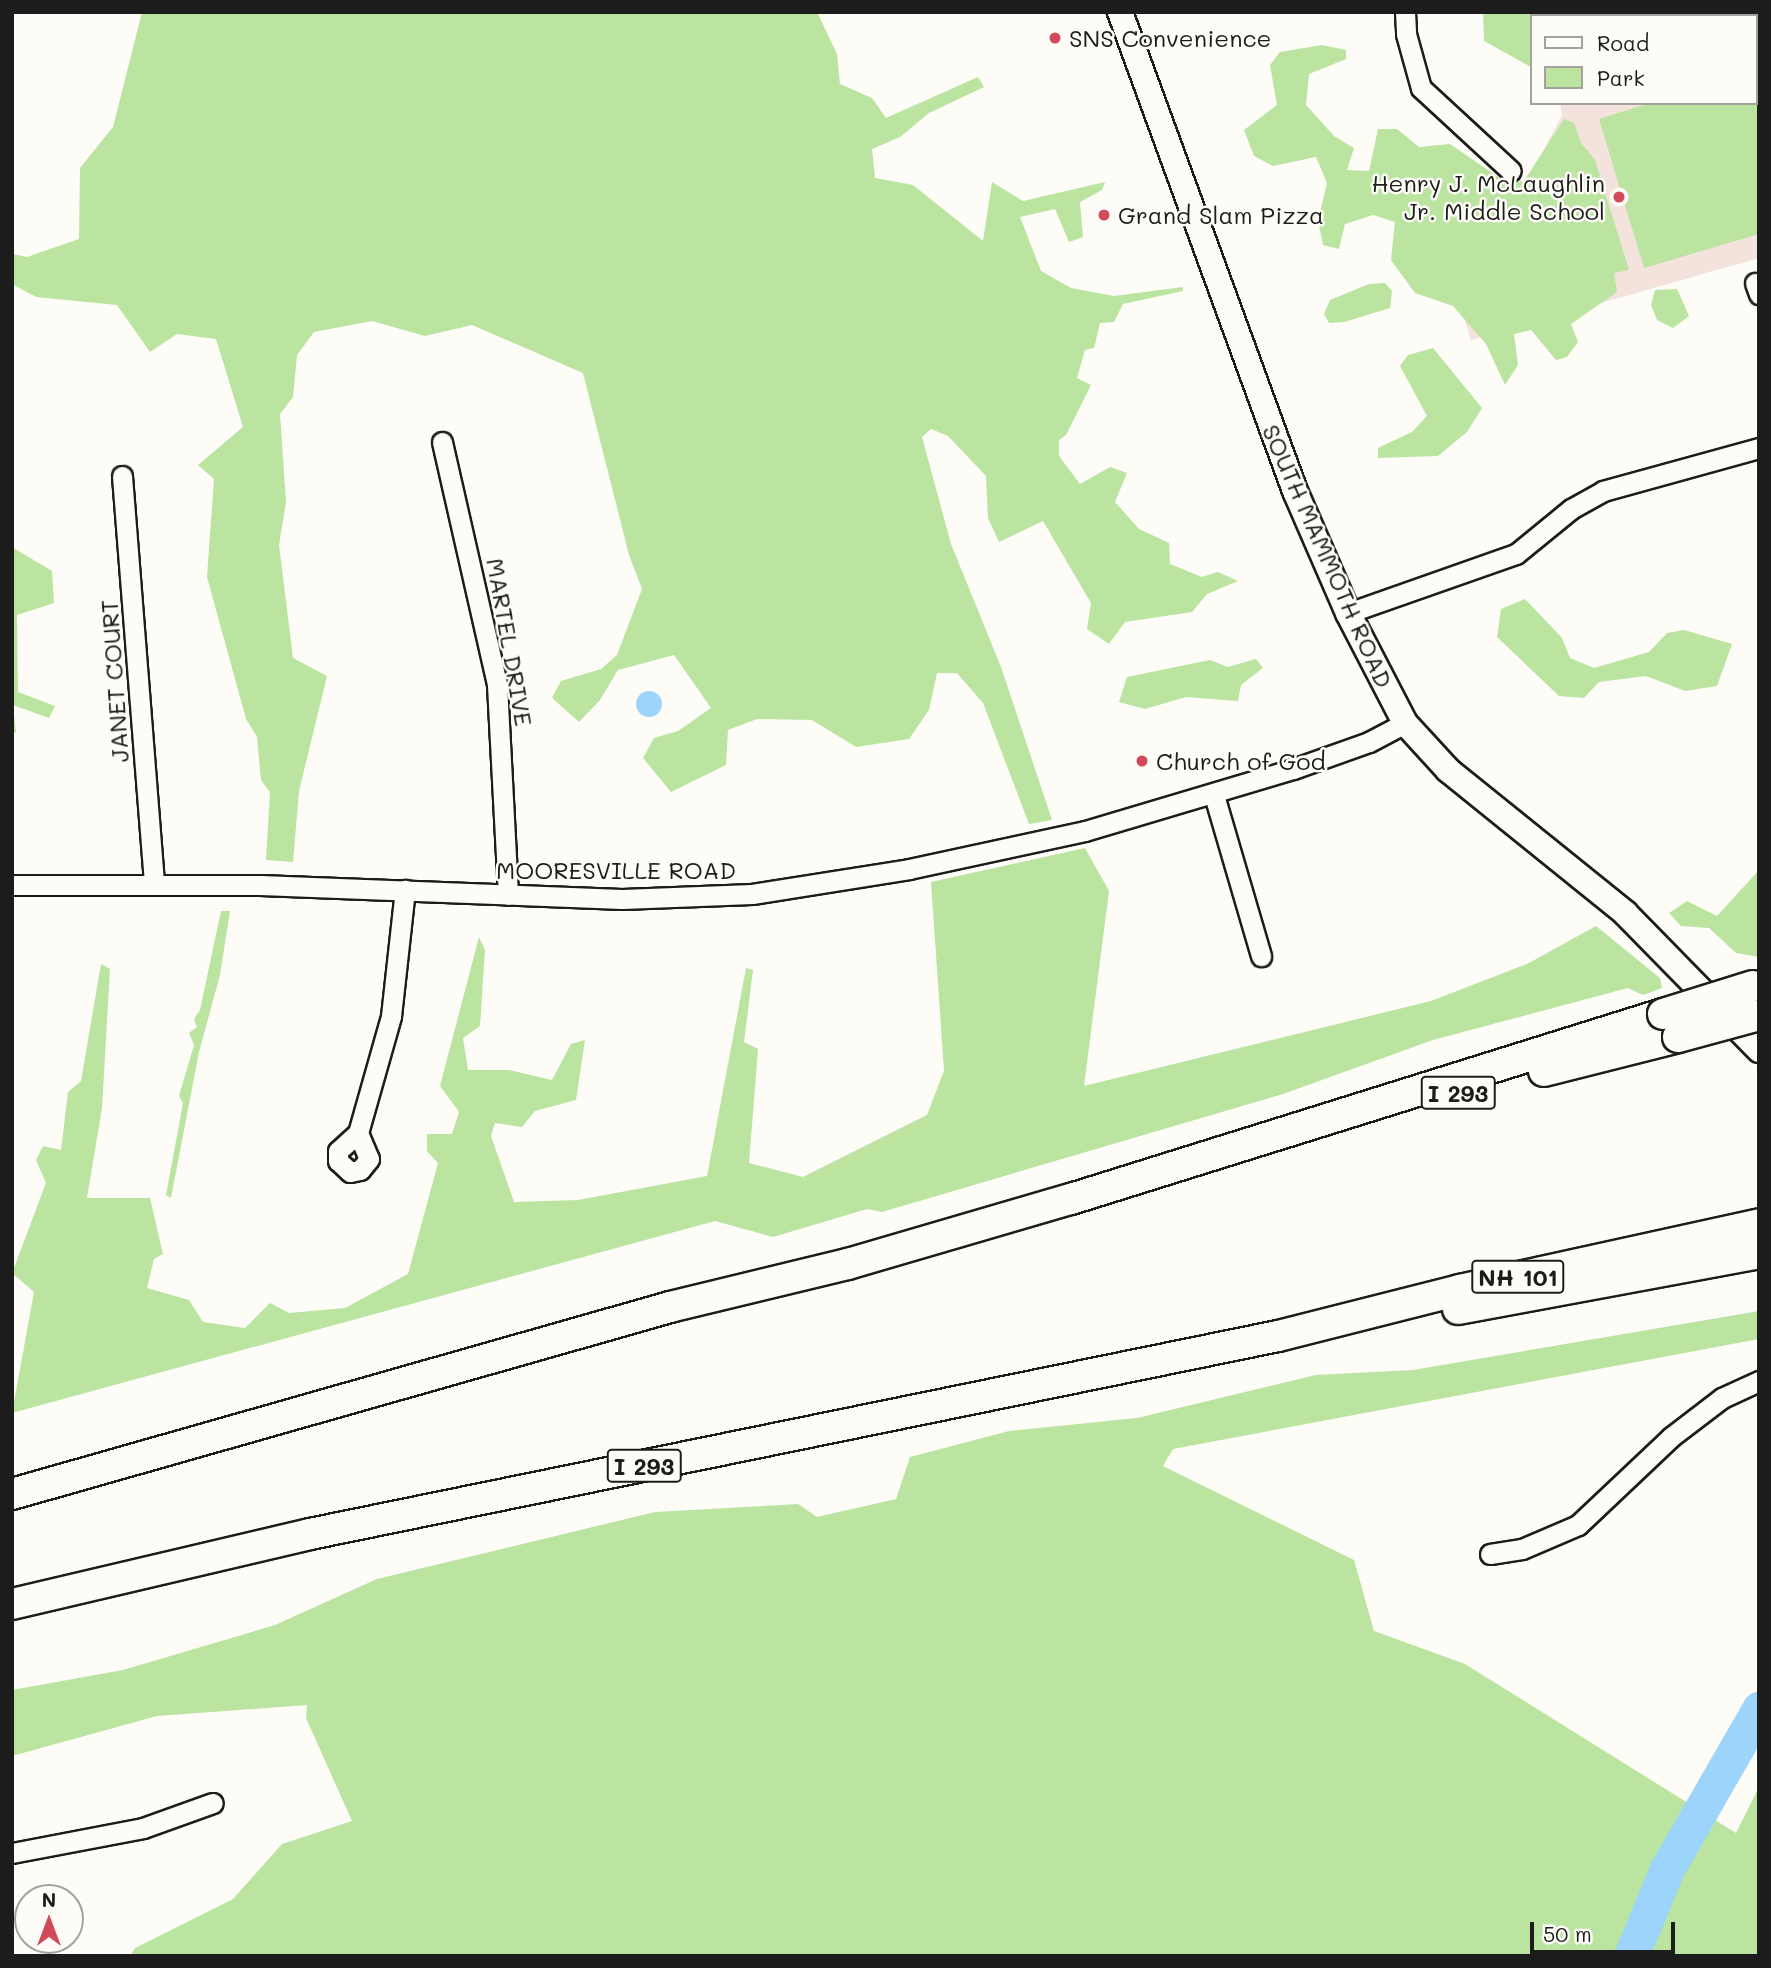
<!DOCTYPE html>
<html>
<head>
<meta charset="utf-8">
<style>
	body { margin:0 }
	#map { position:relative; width:1771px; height:1968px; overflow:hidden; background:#fdfcf7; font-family:Mali,sans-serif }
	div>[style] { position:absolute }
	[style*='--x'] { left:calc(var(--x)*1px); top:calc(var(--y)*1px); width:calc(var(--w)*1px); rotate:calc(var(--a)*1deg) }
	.built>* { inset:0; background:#f4e2dc }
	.green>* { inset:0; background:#bae4a0 }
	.water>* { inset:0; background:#9cd4fb }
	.round { border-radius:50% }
	.river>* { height:35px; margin:-17.5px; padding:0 17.5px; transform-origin:17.5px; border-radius:17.5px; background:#9cd4fb }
	.roads { filter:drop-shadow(2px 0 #1c1c1c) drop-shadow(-2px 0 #1c1c1c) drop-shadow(0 2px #1c1c1c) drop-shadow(0 -2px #1c1c1c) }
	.minor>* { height:19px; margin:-9.5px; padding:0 9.5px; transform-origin:9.5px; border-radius:9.5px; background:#fdfcf7 }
	.major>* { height:24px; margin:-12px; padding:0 12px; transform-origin:12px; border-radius:12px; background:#fdfcf7 }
	.highway>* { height:30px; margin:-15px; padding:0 15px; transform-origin:15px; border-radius:15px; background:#fdfcf7 }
	.bridges { filter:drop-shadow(2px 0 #1c1c1c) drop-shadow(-2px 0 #1c1c1c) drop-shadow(0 2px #1c1c1c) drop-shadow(0 -2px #1c1c1c) }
	.highway-bridge>* { height:30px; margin:-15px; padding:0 15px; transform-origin:15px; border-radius:15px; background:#fdfcf7 }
	.dots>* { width:19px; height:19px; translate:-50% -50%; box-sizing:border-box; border:4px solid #fdfcf7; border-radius:50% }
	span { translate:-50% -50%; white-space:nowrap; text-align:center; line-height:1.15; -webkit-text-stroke:5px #fdfcf7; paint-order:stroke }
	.shield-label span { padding:2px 5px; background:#fdfcf7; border:2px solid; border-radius:5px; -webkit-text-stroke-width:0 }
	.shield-label { font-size:23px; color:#1c1c1c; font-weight:700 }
	.poi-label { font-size:24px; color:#1c1c1c }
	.left { translate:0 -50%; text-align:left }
	.right { translate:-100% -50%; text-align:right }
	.street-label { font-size:24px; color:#1c1c1c }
	.frame { position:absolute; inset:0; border:14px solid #1c1c1c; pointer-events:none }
	.legend { position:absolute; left:1530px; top:14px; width:228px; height:91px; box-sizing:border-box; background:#fdfcf7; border:2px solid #a3a29f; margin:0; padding:9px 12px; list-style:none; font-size:21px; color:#1c1c1c }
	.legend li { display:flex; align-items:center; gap:14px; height:35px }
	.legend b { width:35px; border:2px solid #a3a29f }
	.north { position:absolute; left:14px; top:1884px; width:70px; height:70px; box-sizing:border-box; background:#fdfcf7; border:2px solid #a3a29f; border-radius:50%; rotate:0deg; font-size:19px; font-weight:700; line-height:28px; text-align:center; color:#1c1c1c }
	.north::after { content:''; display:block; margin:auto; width:24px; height:32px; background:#d1495b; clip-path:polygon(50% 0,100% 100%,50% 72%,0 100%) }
	.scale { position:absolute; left:1530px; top:1922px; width:145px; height:32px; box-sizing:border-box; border:4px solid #1c1c1c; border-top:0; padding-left:9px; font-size:21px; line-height:24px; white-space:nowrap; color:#1c1c1c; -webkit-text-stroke:5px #fdfcf7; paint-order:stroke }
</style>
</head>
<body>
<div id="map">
	<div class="built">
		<div style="clip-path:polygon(1536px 12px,1759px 12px,1759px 258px,1471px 340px,1431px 210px,1526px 184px,1562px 115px,1560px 103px,1755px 103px,1755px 16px)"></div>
	</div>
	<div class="green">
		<div style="clip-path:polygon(142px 12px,817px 12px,837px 54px,840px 84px,872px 98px,886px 118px,978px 77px,984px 87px,929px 113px,900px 137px,872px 149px,875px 178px,913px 185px,983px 241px,992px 182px,1023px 201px,1105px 182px,1102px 190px,1080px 202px,1083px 237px,1069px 242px,1055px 209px,1020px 217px,1041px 271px,1071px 288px,1114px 296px,1183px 287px,1183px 291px,1123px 304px,1114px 322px,1100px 323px,1094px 348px,1085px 350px,1077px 378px,1091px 385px,1066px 435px,1059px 440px,1059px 456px,1080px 484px,1110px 467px,1127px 473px,1115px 502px,1139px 529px,1169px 543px,1170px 564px,1202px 577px,1218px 572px,1238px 581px,1207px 594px,1192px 612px,1125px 622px,1109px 644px,1087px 629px,1091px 603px,1043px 521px,999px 542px,988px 518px,986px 476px,948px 436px,931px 429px,922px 437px,951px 544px,1001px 667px,1052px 820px,1029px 824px,983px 703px,957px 673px,937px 673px,929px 710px,909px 739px,856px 747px,812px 720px,757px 719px,728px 730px,726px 765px,671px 792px,643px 758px,654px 738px,678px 731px,711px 708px,674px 655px,618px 670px,600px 700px,579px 722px,552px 698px,561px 681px,601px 669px,617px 655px,642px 589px,629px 555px,583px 373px,472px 325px,425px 336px,372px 321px,314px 332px,297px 355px,293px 397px,280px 414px,286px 502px,279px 545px,293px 658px,327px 676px,299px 791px,293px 862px,266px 860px,270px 792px,261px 780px,257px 737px,246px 719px,207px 577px,214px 479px,198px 465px,243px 427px,216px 339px,177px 334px,150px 352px,117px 305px,36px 297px,12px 284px,12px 254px,27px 257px,79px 239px,80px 168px,113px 127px)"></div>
		<div style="clip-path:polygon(1483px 12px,1545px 12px,1548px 16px,1531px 16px,1531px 67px,1484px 41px)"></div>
		<div style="clip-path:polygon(1322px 45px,1346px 50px,1346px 59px,1309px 74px,1306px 105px,1334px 136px,1354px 148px,1347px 170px,1369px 171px,1378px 129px,1397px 129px,1419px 147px,1450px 144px,1507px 183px,1524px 181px,1564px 119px,1574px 123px,1581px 143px,1595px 160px,1629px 270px,1614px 273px,1617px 292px,1571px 324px,1578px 342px,1567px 357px,1556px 360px,1531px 330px,1514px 334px,1518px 365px,1505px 385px,1486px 344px,1453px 306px,1415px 293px,1391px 260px,1395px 222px,1373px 215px,1345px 224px,1339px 249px,1323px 245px,1318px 220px,1327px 183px,1316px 157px,1273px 166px,1254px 156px,1244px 130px,1277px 105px,1270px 65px,1280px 52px)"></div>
		<div style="clip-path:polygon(1759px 71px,1759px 234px,1644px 268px,1599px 119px,1650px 103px,1755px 103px)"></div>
		<div style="clip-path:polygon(1385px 283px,1392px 291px,1390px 308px,1344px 322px,1329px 323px,1324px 314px,1330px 300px,1369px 284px)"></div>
		<div style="clip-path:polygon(1677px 289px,1689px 316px,1673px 328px,1657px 320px,1651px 305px,1655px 290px)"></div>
		<div style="clip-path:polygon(1433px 348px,1482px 408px,1467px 432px,1438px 456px,1378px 458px,1378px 448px,1412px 432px,1427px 416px,1400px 366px,1408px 355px)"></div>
		<div style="clip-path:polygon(12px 547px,52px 571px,54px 603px,17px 615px,18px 692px,55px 706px,49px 718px,13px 705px,16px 733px,12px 732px)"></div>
		<div style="clip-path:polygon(1525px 599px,1562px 638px,1570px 658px,1594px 668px,1649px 652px,1667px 633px,1684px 630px,1732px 644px,1717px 686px,1685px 691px,1646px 676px,1599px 682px,1584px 698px,1559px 696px,1497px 637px,1501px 609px)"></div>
		<div style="clip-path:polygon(1256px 659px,1263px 668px,1241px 685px,1238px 701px,1186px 697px,1145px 709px,1119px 702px,1127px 677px,1210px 660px,1228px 667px)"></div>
		<div style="clip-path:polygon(1085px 848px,1109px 891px,1084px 1086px,1431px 1001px,1529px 963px,1596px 926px,1660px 978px,1662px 988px,1643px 995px,1628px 988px,1433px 1040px,1283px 1094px,882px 1212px,867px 1209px,773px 1237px,715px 1221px,12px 1413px,34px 1292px,12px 1273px,46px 1183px,36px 1160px,43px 1146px,61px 1150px,68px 1092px,81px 1081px,101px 964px,110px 969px,102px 1108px,87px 1198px,150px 1198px,163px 1254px,154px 1259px,147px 1288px,189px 1300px,203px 1322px,245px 1328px,270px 1303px,289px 1313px,345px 1308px,408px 1274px,438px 1163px,427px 1151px,427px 1134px,452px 1134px,459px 1112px,440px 1086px,479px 937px,485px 950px,480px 1026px,463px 1038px,468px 1070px,509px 1070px,552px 1080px,571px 1044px,585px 1040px,576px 1100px,535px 1111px,522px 1127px,495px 1123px,491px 1136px,514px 1202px,578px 1200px,707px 1176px,746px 968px,753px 970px,744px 1042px,758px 1049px,749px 1163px,803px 1177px,927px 1115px,944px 1071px,931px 882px)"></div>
		<div style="clip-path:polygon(1759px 870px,1759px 957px,1736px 953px,1709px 928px,1681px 926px,1669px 913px,1687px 901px,1717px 916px)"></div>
		<div style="clip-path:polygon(221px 911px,230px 911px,220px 975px,199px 1052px,171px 1198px,166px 1195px,183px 1103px,179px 1096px,194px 1045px,189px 1033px,197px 1027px,194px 1019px,200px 1010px)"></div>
		<div style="clip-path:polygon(1759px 1311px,1759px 1339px,1173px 1449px,1163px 1466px,1354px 1560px,1374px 1631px,1465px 1664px,1736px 1833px,1759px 1787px,1759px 1956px,130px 1956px,135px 1948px,233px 1899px,282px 1844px,352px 1821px,306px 1718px,307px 1705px,157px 1716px,12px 1756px,12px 1690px,123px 1670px,275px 1625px,377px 1579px,655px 1512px,798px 1504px,817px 1517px,896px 1499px,910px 1457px,1009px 1431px,1137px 1418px,1316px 1375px,1413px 1370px)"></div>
	</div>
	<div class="water">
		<div class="round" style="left:636px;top:691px;width:26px;height:26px"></div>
	</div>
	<div class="river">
		<div style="--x:1631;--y:1956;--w:94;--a:-67.5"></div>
		<div style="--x:1667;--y:1869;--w:185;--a:-60.1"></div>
	</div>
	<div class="roads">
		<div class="minor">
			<div style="--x:1405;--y:12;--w:22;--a:87"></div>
			<div style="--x:1406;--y:34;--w:56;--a:74.5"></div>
			<div style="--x:1421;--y:88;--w:122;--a:42.7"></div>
			<div style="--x:1579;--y:12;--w:4;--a:63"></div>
			<div style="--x:1755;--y:23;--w:4;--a:-14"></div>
			<div style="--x:1755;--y:283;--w:12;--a:70"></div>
			<div style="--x:442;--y:442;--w:249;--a:77.2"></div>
			<div style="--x:497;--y:685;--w:210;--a:87"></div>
			<div style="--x:122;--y:476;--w:407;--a:85.5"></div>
			<div style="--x:1348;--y:613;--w:178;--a:-19.4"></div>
			<div style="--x:1516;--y:554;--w:71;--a:-39.3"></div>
			<div style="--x:1571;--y:509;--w:37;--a:-29"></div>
			<div style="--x:1603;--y:491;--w:162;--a:-15.4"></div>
			<div style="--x:1214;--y:795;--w:168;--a:73.7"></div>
			<div style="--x:12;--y:885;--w:248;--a:0"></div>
			<div style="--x:260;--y:885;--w:362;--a:2.2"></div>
			<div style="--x:622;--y:899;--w:130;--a:-2.2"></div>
			<div style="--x:752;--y:894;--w:159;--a:-9"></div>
			<div style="--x:909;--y:869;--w:180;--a:-12.2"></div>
			<div style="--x:1085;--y:831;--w:217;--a:-16.6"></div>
			<div style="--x:1293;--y:769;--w:81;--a:-19.6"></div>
			<div style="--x:1369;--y:742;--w:41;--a:-27.8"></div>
			<div style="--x:358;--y:1133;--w:122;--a:-74.2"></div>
			<div style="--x:391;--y:1016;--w:127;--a:-83.7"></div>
			<div style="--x:358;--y:1133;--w:28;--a:67"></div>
			<div style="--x:369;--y:1159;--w:14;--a:129"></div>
			<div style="--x:360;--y:1170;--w:10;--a:169"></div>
			<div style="--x:350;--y:1172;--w:16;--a:-137"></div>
			<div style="--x:338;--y:1161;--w:10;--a:-90"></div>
			<div style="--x:338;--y:1151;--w:27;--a:-42"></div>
			<div style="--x:1490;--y:1554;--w:32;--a:-9"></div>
			<div style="--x:1522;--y:1549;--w:61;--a:-23.2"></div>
			<div style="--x:1578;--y:1525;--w:128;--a:-43.4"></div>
			<div style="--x:1671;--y:1437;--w:64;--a:-37.4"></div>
			<div style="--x:1722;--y:1398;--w:41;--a:-24.7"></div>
			<div style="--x:12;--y:1853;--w:133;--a:-10.8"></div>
			<div style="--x:143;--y:1828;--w:74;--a:-19.7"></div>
		</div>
		<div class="major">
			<div style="--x:1120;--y:12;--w:510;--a:69.93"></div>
			<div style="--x:1295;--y:491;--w:133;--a:66.5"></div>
			<div style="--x:1348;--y:613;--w:124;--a:62.6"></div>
			<div style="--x:1405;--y:723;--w:64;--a:47.5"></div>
			<div style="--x:1448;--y:770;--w:228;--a:38.9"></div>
			<div style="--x:1625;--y:913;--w:192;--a:45.6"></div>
		</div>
		<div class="highway">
			<div style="--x:1544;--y:1071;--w:138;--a:-14.2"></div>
			<div style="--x:1458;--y:1309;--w:306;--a:-10.5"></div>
			<div style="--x:12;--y:1494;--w:684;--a:-15.86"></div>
			<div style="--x:670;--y:1307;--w:183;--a:-13.6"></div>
			<div style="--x:848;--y:1264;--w:232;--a:-16.3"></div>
			<div style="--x:1071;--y:1199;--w:620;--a:-17.35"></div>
			<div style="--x:12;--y:1604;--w:306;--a:-13.2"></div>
			<div style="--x:310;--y:1534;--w:988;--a:-11.56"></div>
			<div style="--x:1278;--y:1336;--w:188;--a:-14.2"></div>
			<div style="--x:1460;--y:1290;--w:306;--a:-12.4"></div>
		</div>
	</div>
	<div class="bridges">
		<div class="highway-bridge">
			<div style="--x:1663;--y:1014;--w:94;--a:-17.3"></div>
			<div style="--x:1678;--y:1037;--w:84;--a:-15.2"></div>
		</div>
	</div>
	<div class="dots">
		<div style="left:1055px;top:38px;background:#d1495b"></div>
		<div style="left:1619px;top:197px;background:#d1495b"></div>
		<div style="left:1104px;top:215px;background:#d1495b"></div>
		<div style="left:1142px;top:761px;background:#d1495b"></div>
	</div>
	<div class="shield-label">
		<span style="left:1458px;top:1093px">I 293</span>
		<span style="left:1518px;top:1277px">NH 101</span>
		<span style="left:644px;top:1466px">I 293</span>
	</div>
	<div class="poi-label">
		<span class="left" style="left:1069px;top:38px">SNS Convenience</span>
		<span class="right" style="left:1605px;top:197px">Henry J. McLaughlin<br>Jr. Middle School</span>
		<span class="left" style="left:1118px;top:215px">Grand Slam Pizza</span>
		<span class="left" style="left:1156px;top:761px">Church of God</span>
	</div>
	<div class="street-label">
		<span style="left:1328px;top:556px;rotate:66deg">SOUTH MAMMOTH ROAD</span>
		<span style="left:510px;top:642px;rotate:80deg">MARTEL DRIVE</span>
		<span style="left:114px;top:681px;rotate:-94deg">JANET COURT</span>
		<span style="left:616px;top:870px">MOORESVILLE ROAD</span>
	</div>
	<div class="frame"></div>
	<ul class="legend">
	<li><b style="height:9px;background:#fdfcf7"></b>Road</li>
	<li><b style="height:19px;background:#bae4a0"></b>Park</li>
	</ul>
	<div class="north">N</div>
	<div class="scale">50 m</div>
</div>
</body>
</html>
